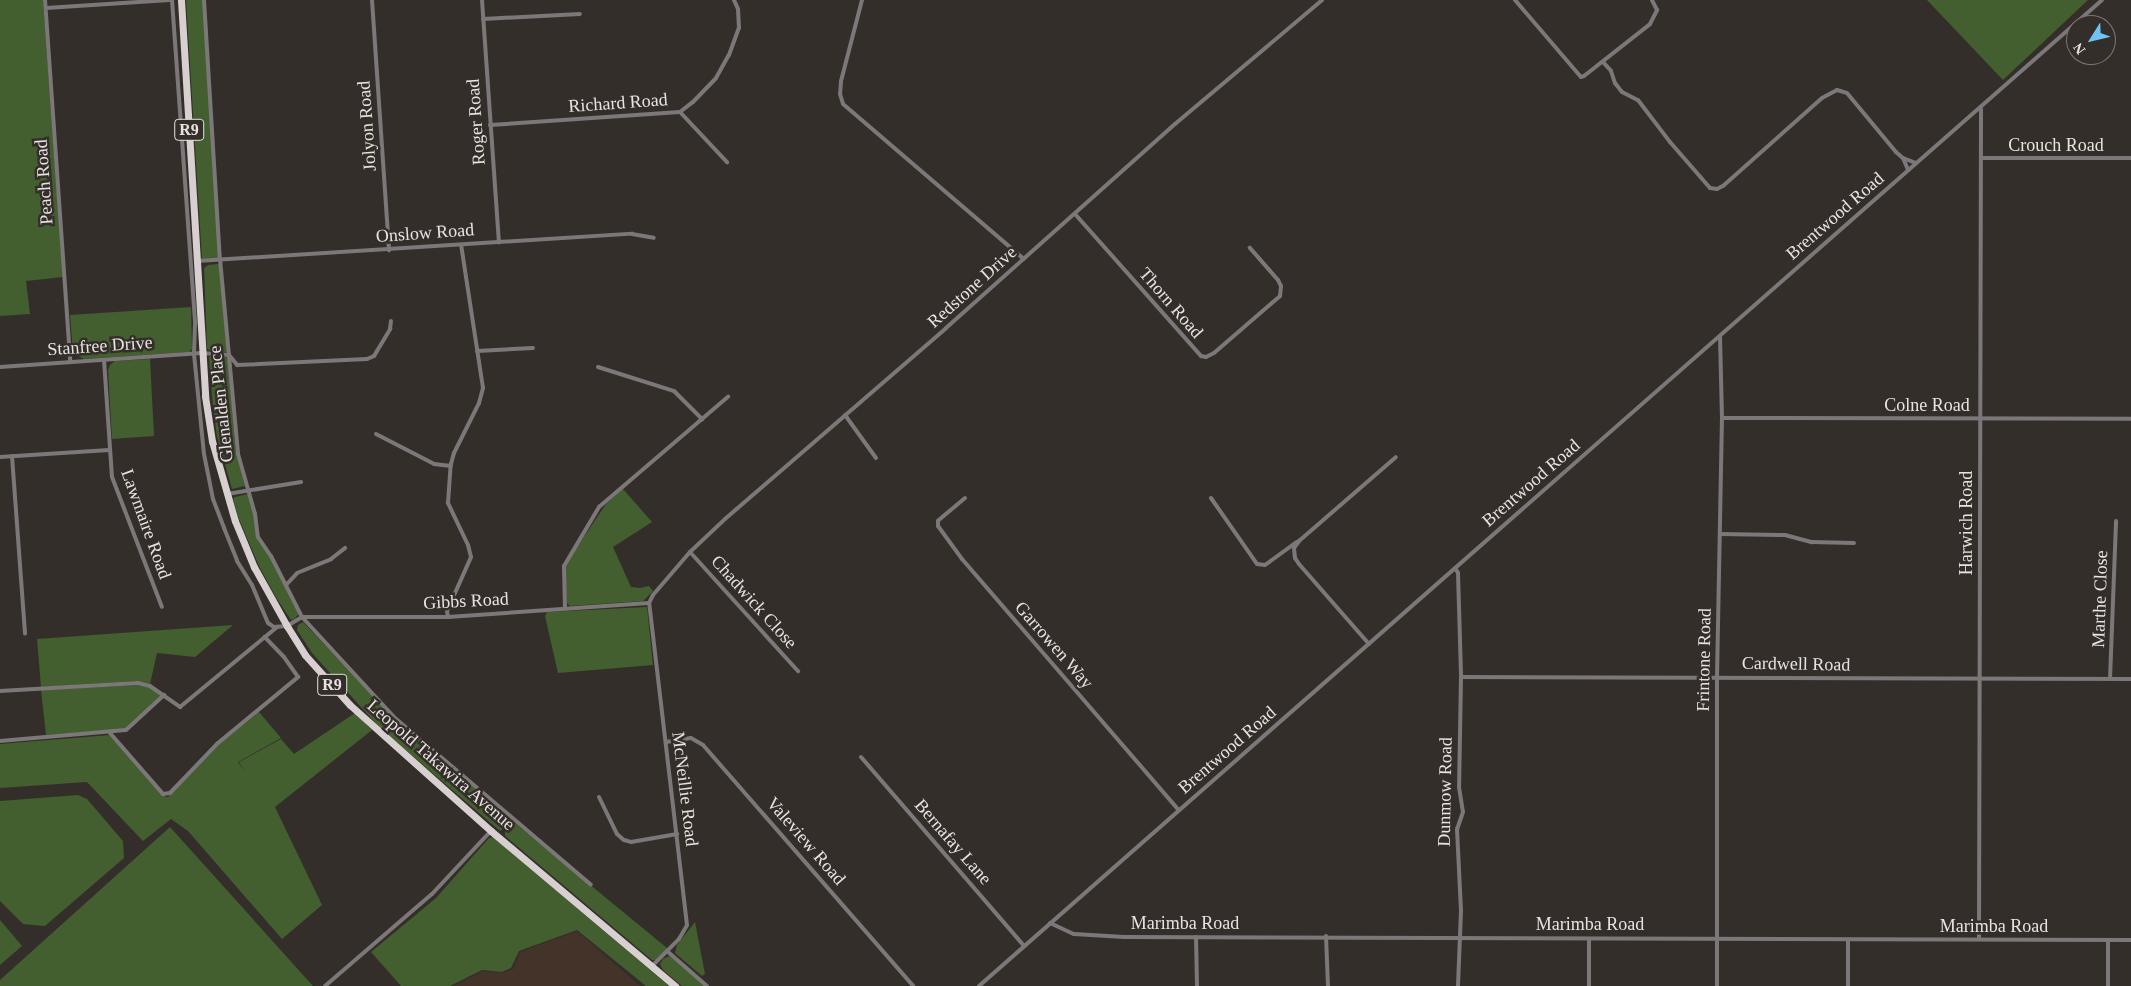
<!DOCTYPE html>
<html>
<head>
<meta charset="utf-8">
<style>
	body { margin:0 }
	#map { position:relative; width:2131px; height:986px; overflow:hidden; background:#342e2b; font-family:Georgia,serif }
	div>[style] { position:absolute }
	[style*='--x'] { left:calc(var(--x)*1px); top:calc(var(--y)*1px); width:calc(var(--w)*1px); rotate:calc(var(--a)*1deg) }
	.education>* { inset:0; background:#443329 }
	.green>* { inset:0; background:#435e2f }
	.minor>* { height:4px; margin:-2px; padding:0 2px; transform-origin:2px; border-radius:2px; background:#7c7879 }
	.trunk>* { height:7px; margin:-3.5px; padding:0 3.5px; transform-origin:3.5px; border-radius:3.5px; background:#d8d0d0 }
	span { translate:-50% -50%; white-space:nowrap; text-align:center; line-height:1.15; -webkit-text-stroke:5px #342e2b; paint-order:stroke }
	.shield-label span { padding:1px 4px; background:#342e2b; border:1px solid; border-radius:4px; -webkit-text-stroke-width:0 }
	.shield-label { font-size:16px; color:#e7e3e1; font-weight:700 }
	.street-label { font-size:18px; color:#e7e3e1 }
	.north { position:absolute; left:2066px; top:15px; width:50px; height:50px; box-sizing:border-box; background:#342e2b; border:1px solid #7c7674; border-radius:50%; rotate:234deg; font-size:14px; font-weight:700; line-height:20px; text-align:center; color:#e7e3e1 }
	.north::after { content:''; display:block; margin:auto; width:18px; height:22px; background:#70c1f4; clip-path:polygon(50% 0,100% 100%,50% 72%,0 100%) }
</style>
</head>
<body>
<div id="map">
	<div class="education">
		<div style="clip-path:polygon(577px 931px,640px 986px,453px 986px,483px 971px,503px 973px,513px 969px,520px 952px)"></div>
	</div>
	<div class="green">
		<div style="clip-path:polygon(0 0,43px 0,63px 277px,26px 281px,30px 314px,0 316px)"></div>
		<div style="clip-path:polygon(186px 0,203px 0,219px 258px,202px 259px)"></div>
		<div style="clip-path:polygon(1927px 0,2088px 0,2003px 80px)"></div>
		<div style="clip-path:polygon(219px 264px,227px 352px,210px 351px,207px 348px,204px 268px,208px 265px)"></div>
		<div style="clip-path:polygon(191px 307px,192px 349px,189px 352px,84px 359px,73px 353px,70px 315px)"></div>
		<div style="clip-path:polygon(212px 355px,222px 355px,228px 358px,236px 454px,245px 486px,232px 489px,217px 436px,213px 408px,209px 357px)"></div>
		<div style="clip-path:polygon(150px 359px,154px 436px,112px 439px,108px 370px,110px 365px,115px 361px)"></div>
		<div style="clip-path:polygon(623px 489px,652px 522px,613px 547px,631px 587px,640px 588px,649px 586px,653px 591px,643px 601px,570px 606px,567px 603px,565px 581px,565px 569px,567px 562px,606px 504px)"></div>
		<div style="clip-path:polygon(248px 494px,254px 515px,257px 537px,270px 557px,299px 614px,294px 619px,291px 620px,277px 599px,259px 566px,239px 519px,233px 499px,235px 497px)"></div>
		<div style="clip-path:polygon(647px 607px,653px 665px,558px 673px,545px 616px,547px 612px)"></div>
		<div style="clip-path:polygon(303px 622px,394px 718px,509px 818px,503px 829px,500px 831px,381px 729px,312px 653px,297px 630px,298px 625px)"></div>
		<div style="clip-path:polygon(233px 625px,195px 657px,157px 653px,150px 684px,138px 681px,41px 687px,37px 639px)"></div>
		<div style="clip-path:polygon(138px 685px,149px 687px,161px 696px,125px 729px,46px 735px,41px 690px)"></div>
		<div style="clip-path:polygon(259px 712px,281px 738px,238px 762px,245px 771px,239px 762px,281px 739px,294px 754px,355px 713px,372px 730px,275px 807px,322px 905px,282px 939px,188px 831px,171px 819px,143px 841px,87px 782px,0 788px,0 744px,110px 735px,163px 796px,168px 797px,219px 744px)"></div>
		<div style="clip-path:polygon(78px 795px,87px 799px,123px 841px,124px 858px,45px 926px,23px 924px,0 901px,0 801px)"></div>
		<div style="clip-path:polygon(516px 824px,667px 948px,657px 960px,652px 960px,505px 836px,505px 831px,511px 825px)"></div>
		<div style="clip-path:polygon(170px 827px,313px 986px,0 986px,0 980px)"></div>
		<div style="clip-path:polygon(493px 837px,669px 986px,646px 986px,577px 930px,519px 951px,511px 968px,502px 972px,482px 970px,450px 986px,401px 986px,371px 952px,436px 898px,489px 838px)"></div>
		<div style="clip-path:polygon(0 920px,22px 946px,0 965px)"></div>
		<div style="clip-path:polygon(695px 922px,705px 974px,702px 976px,675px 953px,677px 945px)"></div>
		<div style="clip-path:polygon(669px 956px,672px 957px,705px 986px,682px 986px,663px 970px,660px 964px,663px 959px)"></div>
	</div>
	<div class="minor">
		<div style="--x:45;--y:0;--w:362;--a:86"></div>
		<div style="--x:172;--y:0;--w:325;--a:85.9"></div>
		<div style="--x:195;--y:324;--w:30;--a:92"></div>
		<div style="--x:194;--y:354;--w:100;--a:84.3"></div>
		<div style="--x:204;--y:454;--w:46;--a:78.7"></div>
		<div style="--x:213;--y:499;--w:31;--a:69"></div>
		<div style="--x:224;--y:528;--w:35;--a:68"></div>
		<div style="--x:237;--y:561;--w:28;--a:58"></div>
		<div style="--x:252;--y:585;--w:41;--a:67.2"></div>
		<div style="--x:268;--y:623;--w:7;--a:34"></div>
		<div style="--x:274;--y:627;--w:13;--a:-4"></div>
		<div style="--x:287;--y:626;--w:17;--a:-31"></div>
		<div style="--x:302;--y:617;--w:146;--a:0"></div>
		<div style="--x:448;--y:617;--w:201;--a:-4"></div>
		<div style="--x:204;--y:0;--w:259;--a:86.5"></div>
		<div style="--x:220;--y:259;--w:196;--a:84.7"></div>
		<div style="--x:238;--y:454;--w:62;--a:74.2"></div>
		<div style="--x:255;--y:514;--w:23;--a:83"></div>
		<div style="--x:258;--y:537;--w:23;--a:56"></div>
		<div style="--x:271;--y:556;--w:68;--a:63.1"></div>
		<div style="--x:302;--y:617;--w:137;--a:47.4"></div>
		<div style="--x:395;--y:718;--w:257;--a:40.4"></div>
		<div style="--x:372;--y:0;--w:251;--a:86.1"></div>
		<div style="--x:482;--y:0;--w:243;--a:86"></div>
		<div style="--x:862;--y:0;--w:84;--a:104.5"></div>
		<div style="--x:841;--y:81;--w:13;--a:94"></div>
		<div style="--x:840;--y:94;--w:10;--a:73"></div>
		<div style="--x:843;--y:104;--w:238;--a:40.6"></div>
		<div style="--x:1515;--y:0;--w:101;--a:49.4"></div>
		<div style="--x:1581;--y:77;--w:3;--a:-18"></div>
		<div style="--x:1584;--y:76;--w:84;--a:-38.2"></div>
		<div style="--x:1650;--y:24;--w:16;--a:-63"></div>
		<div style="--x:1657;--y:10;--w:11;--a:-117"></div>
		<div style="--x:46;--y:8;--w:124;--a:-3.7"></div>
		<div style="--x:483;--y:19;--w:97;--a:-3"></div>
		<div style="--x:1603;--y:62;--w:12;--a:48"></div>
		<div style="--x:1611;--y:71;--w:13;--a:72"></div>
		<div style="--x:1615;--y:83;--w:11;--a:52"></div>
		<div style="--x:1622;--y:92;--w:18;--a:27"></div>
		<div style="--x:1638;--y:100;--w:53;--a:52.7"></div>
		<div style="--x:1670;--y:142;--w:61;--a:49"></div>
		<div style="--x:1710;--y:188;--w:7;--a:8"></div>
		<div style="--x:1717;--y:189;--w:7;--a:-27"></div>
		<div style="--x:1723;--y:186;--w:132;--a:-41.6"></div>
		<div style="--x:1822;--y:98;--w:17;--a:-28"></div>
		<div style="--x:1837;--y:90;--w:10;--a:17"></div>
		<div style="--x:1847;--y:93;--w:77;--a:50.3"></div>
		<div style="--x:1896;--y:152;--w:9;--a:41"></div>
		<div style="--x:1903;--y:158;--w:14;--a:21"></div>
		<div style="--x:680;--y:112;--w:16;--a:-38"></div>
		<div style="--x:693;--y:102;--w:33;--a:-46"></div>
		<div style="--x:716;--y:78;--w:26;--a:-61"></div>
		<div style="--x:729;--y:55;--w:29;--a:-70"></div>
		<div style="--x:739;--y:28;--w:19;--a:-93"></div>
		<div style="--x:738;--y:9;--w:10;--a:-114"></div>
		<div style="--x:490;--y:125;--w:190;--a:-3.9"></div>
		<div style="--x:680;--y:112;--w:69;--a:46.8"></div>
		<div style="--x:1903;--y:158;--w:13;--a:67"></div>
		<div style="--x:1981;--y:158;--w:150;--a:0"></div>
		<div style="--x:1075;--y:214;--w:190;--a:48.4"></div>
		<div style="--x:1201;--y:356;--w:5;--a:11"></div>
		<div style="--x:1206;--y:357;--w:9;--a:-27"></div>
		<div style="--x:1214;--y:353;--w:87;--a:-40.8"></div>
		<div style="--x:1280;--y:296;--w:10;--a:-84"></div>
		<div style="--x:1281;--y:286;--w:7;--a:-117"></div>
		<div style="--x:1278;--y:280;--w:43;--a:-131.2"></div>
		<div style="--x:197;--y:261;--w:436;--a:-3.6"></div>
		<div style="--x:632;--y:234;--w:22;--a:10"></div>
		<div style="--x:477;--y:351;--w:56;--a:-3.1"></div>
		<div style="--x:104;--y:360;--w:117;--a:86.1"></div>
		<div style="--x:112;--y:477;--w:139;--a:69"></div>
		<div style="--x:0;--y:367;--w:202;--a:-4"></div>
		<div style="--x:202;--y:353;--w:27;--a:4"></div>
		<div style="--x:229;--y:355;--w:13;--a:51"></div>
		<div style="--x:237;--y:365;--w:130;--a:-2.6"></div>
		<div style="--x:367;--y:359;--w:8;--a:-23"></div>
		<div style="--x:374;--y:356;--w:6;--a:-59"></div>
		<div style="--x:377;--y:351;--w:26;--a:-59"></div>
		<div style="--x:390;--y:329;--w:8;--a:-83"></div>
		<div style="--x:598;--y:367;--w:80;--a:17.5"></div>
		<div style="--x:674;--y:391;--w:40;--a:45"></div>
		<div style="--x:845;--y:415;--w:53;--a:54.2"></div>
		<div style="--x:1722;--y:418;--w:409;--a:0.1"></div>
		<div style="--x:376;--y:434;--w:65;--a:27.3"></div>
		<div style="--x:434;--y:464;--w:17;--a:7"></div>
		<div style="--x:12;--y:456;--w:178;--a:85.8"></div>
		<div style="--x:0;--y:457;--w:109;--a:-3.7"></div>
		<div style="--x:227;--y:494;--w:75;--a:-9.2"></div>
		<div style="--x:965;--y:498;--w:35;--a:140"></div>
		<div style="--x:938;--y:521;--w:5;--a:90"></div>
		<div style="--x:938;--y:526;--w:41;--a:54"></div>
		<div style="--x:962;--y:559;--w:332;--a:49.2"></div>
		<div style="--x:1211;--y:498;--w:80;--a:55.1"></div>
		<div style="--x:1257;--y:564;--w:8;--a:7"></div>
		<div style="--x:1265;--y:565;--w:39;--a:-36"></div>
		<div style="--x:1720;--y:534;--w:65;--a:0.9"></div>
		<div style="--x:1785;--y:535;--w:28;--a:15"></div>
		<div style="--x:1812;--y:542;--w:42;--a:1.4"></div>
		<div style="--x:690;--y:552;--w:161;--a:47.8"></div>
		<div style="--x:1455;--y:568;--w:6;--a:59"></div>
		<div style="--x:1458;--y:573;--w:104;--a:88.3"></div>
		<div style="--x:1461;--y:677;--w:110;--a:91"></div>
		<div style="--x:1459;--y:787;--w:25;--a:81"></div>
		<div style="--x:1463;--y:812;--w:18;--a:109"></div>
		<div style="--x:1457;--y:829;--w:82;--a:87.2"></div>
		<div style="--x:1461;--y:911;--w:75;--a:92.3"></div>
		<div style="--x:286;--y:585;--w:16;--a:-47"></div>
		<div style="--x:297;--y:573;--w:37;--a:-22"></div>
		<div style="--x:331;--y:559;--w:18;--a:-38"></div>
		<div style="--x:565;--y:608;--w:42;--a:-91.4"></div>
		<div style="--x:564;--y:566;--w:69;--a:-59.3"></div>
		<div style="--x:599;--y:507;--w:170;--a:-40.5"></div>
		<div style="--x:448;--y:617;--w:6;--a:-99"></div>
		<div style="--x:447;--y:611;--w:59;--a:-66"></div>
		<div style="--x:471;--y:557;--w:12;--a:-104"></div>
		<div style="--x:468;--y:545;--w:47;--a:-115.5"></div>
		<div style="--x:448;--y:503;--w:39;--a:-86"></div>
		<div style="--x:451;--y:464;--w:11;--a:-75"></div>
		<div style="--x:454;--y:453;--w:56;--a:-63.4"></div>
		<div style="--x:479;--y:403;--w:16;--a:-75"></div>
		<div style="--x:483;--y:388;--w:145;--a:-98.7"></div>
		<div style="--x:1369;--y:644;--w:106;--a:-131.2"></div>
		<div style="--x:1299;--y:564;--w:7;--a:-124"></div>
		<div style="--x:1295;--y:558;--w:10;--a:-96"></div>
		<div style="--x:1294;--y:548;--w:9;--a:-54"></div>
		<div style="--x:1299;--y:541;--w:128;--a:-40.9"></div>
		<div style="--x:1461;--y:677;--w:670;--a:0.17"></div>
		<div style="--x:2110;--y:679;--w:158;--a:-87.8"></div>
		<div style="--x:0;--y:691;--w:138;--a:-3.3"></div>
		<div style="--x:138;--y:683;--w:12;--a:14"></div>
		<div style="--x:150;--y:686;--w:37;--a:35"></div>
		<div style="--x:180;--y:707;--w:126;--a:-39.5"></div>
		<div style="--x:110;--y:733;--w:81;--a:49"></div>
		<div style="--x:163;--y:794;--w:7;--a:-8"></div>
		<div style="--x:170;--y:793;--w:69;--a:-46.2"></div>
		<div style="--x:218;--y:743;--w:104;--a:-39.5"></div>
		<div style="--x:298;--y:677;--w:24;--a:-125"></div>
		<div style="--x:284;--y:657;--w:28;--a:-134"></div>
		<div style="--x:0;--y:741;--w:126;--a:-5"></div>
		<div style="--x:126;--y:730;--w:52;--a:-42.6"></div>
		<div style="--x:666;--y:742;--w:25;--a:-9"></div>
		<div style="--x:691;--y:738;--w:14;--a:30"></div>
		<div style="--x:703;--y:745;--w:320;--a:48.9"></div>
		<div style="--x:861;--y:757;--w:250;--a:49.2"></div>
		<div style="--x:599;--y:797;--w:41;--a:64.1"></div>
		<div style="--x:617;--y:834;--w:9;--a:41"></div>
		<div style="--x:624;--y:840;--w:7;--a:16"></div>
		<div style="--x:631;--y:842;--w:47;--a:-9.9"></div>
		<div style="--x:1050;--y:923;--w:26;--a:25"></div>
		<div style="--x:1074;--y:934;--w:50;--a:3.4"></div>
		<div style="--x:1124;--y:937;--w:1007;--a:0.17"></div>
		<div style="--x:1326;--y:936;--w:50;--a:87.7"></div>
		<div style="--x:1196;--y:937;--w:49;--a:88.8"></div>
		<div style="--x:1979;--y:938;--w:829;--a:-89.86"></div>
		<div style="--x:1848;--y:940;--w:46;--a:90"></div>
		<div style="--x:2108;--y:940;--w:46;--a:90"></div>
		<div style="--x:667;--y:951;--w:53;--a:41.2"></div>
		<div style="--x:652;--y:966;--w:38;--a:-45"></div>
		<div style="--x:679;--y:939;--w:16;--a:-60"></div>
		<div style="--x:687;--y:925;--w:324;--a:-96.7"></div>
		<div style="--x:649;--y:603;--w:9;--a:-63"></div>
		<div style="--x:653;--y:595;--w:57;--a:-49.3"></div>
		<div style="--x:690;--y:552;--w:48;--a:-43.3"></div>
		<div style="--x:725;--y:519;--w:292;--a:-40.8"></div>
		<div style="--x:946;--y:328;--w:307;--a:-41.7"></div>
		<div style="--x:1175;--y:124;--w:192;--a:-40.1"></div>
		<div style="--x:325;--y:986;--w:141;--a:-40.7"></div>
		<div style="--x:432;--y:894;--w:86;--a:-46.9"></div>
		<div style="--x:979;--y:986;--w:1494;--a:-41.28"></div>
		<div style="--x:1589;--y:986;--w:47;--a:-90"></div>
		<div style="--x:1717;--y:986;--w:309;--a:-90"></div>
		<div style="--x:1717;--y:677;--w:259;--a:-88.9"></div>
		<div style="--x:1722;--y:418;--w:82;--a:-91.4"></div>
	</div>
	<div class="trunk">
		<div style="--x:181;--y:0;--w:397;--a:86.5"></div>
		<div style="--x:205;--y:396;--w:46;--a:81.2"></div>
		<div style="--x:212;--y:441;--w:83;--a:74"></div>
		<div style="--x:235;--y:521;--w:50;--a:67.6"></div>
		<div style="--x:254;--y:567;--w:68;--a:60.8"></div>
		<div style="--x:287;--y:626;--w:34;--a:58"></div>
		<div style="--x:305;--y:655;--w:67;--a:48"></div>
		<div style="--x:350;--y:705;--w:189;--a:41.8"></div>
		<div style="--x:491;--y:831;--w:241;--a:40.1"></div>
	</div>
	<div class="shield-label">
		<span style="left:189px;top:130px">R9</span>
		<span style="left:332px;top:685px">R9</span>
	</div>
	<div class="street-label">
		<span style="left:618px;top:103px;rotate:-4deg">Richard Road</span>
		<span style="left:476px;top:122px;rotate:-94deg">Roger Road</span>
		<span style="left:367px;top:126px;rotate:-94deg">Jolyon Road</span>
		<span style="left:2056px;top:145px">Crouch Road</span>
		<span style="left:44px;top:182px;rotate:-94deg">Peach Road</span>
		<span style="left:1835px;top:216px;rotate:-41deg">Brentwood Road</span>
		<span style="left:425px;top:233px;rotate:-4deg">Onslow Road</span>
		<span style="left:972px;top:287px;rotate:-42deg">Redstone Drive</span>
		<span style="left:1171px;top:303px;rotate:49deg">Thorn Road</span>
		<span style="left:100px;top:346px;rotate:-4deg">Stanfree Drive</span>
		<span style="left:221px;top:404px;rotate:-96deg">Glenalden Place</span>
		<span style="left:1927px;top:405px">Colne Road</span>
		<span style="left:1531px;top:483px;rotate:-41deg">Brentwood Road</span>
		<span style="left:1966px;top:523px;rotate:-90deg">Harwich Road</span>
		<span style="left:146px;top:524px;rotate:70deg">Lawmaire Road</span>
		<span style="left:2100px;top:599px;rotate:-88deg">Marthe Close</span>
		<span style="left:466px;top:601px;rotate:-3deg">Gibbs Road</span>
		<span style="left:754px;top:602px;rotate:48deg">Chadwick Close</span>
		<span style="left:1054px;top:645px;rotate:49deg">Garrowen Way</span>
		<span style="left:1704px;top:660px;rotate:-89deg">Frintone Road</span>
		<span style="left:1796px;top:664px;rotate:1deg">Cardwell Road</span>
		<span style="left:1227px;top:750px;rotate:-41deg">Brentwood Road</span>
		<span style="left:441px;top:765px;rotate:41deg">Leopold Takawira Avenue</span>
		<span style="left:685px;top:789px;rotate:83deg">McNeillie Road</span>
		<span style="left:1445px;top:792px;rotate:-89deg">Dunmow Road</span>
		<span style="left:806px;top:841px;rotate:49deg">Valeview Road</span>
		<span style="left:953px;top:842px;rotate:49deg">Bernafay Lane</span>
		<span style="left:1185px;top:923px">Marimba Road</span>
		<span style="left:1590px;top:924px">Marimba Road</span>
		<span style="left:1994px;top:926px">Marimba Road</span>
	</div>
	<div class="north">N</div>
</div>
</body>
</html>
